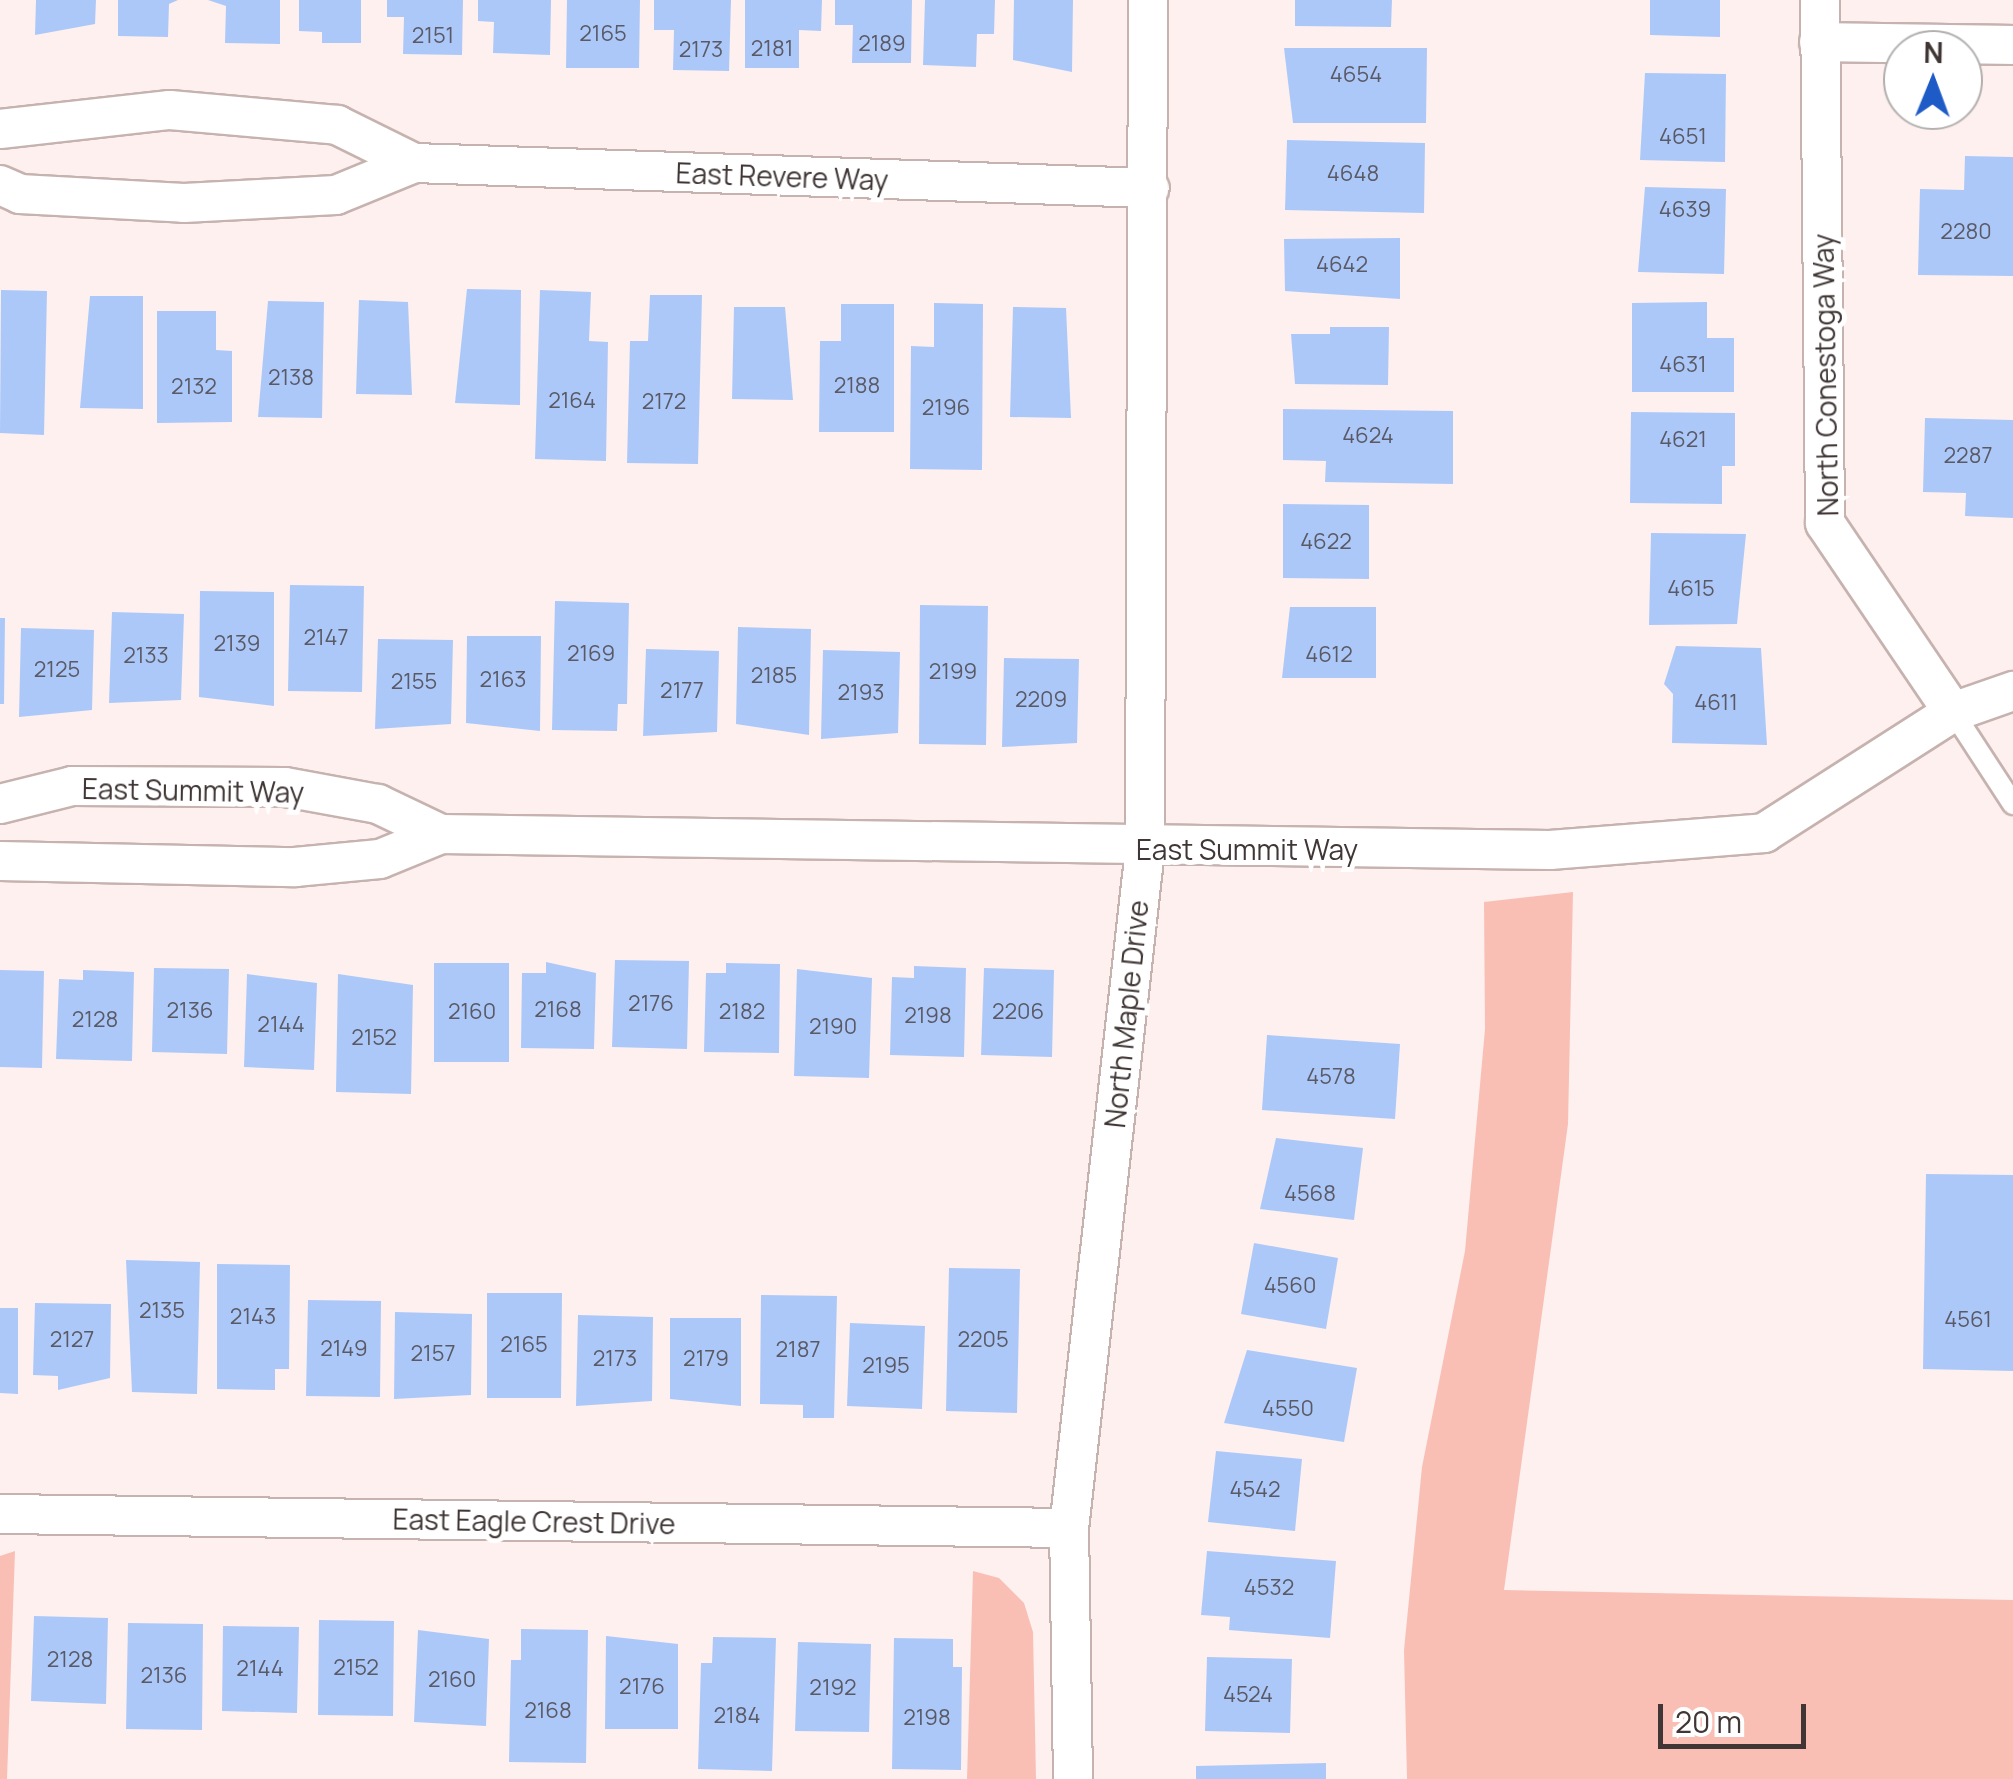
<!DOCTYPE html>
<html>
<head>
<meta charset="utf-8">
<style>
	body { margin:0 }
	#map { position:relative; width:2013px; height:1779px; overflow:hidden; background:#fdf0ee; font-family:Manrope,sans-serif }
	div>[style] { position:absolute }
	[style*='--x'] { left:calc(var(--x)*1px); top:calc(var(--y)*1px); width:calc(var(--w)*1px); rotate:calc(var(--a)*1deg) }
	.green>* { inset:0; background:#f9bfb5 }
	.building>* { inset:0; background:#acc8f9 }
	.roads { filter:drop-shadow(2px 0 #c6b2ae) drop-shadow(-2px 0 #c6b2ae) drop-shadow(0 2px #c6b2ae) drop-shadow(0 -2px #c6b2ae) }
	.lane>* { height:20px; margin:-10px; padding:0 10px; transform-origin:10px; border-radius:10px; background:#fff }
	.street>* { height:38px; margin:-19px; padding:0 19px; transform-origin:19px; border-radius:19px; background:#fff }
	span { translate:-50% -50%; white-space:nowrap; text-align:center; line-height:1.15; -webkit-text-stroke:10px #fff; paint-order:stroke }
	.number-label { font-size:22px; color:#5a5a66 }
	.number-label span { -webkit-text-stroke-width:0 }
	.street-label { font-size:28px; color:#3f3635 }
	.north { position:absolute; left:1883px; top:30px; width:100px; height:100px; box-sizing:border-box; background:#fff; border:2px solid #b2afae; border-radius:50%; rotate:1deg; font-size:28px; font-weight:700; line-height:40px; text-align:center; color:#3f3635 }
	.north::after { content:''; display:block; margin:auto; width:35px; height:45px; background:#1f5bc7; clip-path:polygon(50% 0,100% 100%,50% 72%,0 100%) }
	.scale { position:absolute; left:1658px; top:1704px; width:148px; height:45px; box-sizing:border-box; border:5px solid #3f3635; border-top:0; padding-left:12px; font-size:30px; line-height:35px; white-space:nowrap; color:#3f3635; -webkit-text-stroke:8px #fff; paint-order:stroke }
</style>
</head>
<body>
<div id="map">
	<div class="green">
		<div style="clip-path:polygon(1573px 892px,1568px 1124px,1504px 1590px,2013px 1600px,2013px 1779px,1407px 1779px,1404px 1650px,1422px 1467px,1465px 1251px,1485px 1029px,1484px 902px)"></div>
		<div style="clip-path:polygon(15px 1551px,7px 1779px,0 1779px,0 1556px)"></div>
		<div style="clip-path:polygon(973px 1571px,999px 1578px,1024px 1603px,1033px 1632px,1036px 1779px,967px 1779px)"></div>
	</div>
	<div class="building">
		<div style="clip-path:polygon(36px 0,96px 0,95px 24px,35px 35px)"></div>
		<div style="clip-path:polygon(118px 0,178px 0,169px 4px,168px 37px,118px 36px)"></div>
		<div style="clip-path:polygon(208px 0,280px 0,280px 44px,225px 43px,226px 6px)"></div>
		<div style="clip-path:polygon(299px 0,361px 0,361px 43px,322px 43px,322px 32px,299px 31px)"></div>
		<div style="clip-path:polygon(387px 0,463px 0,462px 55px,403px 54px,404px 17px,387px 17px)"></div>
		<div style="clip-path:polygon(478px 0,551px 0,550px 55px,493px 53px,494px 22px,478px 21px)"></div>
		<div style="clip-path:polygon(567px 0,640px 0,639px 68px,566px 68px)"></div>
		<div style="clip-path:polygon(654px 0,731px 0,729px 71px,673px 70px,674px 30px,654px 30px)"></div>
		<div style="clip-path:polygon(745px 0,822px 0,821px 31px,799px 30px,799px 68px,745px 68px)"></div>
		<div style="clip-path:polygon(835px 0,912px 0,911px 63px,852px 63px,853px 25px,835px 25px)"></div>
		<div style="clip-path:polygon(925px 0,995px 0,994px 34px,977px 34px,976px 67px,923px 65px)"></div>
		<div style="clip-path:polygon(1014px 0,1073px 0,1072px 72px,1013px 60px)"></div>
		<div style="clip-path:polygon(1295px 0,1392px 0,1391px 27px,1295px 26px)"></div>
		<div style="clip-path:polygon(1650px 0,1720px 0,1720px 37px,1650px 35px)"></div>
		<div style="clip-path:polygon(1284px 48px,1427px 48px,1426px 123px,1293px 123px)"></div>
		<div style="clip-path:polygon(1645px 73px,1726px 74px,1725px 162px,1640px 160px)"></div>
		<div style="clip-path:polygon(1287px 140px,1425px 143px,1424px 213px,1285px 210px)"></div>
		<div style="clip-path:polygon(1965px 156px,2013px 157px,2013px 276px,1918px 275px,1920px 189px,1964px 190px)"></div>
		<div style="clip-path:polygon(1645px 187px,1726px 189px,1724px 274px,1638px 272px)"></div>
		<div style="clip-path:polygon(1400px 238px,1400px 299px,1285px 291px,1284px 239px)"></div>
		<div style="clip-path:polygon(467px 289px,521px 290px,520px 405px,455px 403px)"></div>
		<div style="clip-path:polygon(1px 290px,47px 291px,44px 435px,0 433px)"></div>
		<div style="clip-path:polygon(540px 290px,591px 292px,589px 341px,608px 342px,606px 461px,535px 459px)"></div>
		<div style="clip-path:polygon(650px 295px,702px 295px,698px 464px,627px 463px,630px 341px,648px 341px)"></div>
		<div style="clip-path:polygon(90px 296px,143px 296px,143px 409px,80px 408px)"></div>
		<div style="clip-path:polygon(359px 300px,408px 302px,412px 395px,356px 394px)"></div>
		<div style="clip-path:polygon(268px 301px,324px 302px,322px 418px,258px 417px)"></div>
		<div style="clip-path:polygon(1707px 302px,1707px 338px,1734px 338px,1734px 392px,1632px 392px,1632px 303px)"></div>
		<div style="clip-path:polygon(934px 303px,983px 304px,982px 470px,910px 469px,911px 346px,934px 347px)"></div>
		<div style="clip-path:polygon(841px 304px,894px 304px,894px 432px,819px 432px,820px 341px,841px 341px)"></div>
		<div style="clip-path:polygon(734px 307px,785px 307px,793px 400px,732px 399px)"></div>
		<div style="clip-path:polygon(1013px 307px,1066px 308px,1071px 418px,1010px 417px)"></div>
		<div style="clip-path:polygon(157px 311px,216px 311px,216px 350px,232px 351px,232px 422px,157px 423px)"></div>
		<div style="clip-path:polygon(1330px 327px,1389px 327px,1388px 385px,1295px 384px,1291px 334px,1330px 334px)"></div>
		<div style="clip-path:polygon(1283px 409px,1453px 411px,1453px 484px,1325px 482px,1326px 461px,1283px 460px)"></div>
		<div style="clip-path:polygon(1631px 412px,1735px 413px,1735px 466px,1722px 466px,1722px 504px,1630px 503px)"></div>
		<div style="clip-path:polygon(1925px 418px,2013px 420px,2013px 518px,1965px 516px,1966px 493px,1923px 492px)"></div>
		<div style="clip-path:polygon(1283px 504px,1369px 505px,1369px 579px,1283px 578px)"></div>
		<div style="clip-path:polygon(1651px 533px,1746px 534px,1737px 624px,1649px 625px)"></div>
		<div style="clip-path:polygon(290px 585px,364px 586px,362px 692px,288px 691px)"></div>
		<div style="clip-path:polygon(200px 591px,274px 592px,274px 706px,199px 697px)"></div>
		<div style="clip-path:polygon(555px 601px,629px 603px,627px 704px,618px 704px,617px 731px,552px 730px)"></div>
		<div style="clip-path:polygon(920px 605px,988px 606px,986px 745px,919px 744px)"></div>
		<div style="clip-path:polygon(1290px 607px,1376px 607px,1376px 678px,1282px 678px)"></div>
		<div style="clip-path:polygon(112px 612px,184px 614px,181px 700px,109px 703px)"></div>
		<div style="clip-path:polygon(0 618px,5px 618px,4px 704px,0 704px)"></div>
		<div style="clip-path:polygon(738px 627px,811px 629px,809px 735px,736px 724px)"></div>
		<div style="clip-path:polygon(21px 628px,94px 630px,92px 710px,19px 717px)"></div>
		<div style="clip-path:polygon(467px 636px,541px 636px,540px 731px,466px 723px)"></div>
		<div style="clip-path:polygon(378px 639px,453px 640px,451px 724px,375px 729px)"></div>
		<div style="clip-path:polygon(1676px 646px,1761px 648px,1767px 745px,1672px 743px,1673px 694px,1664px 684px)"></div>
		<div style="clip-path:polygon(646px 649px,719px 651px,717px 732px,643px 736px)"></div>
		<div style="clip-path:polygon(823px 650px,900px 652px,898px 733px,821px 739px)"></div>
		<div style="clip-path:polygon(1004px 658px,1079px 659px,1077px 743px,1002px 747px)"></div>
		<div style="clip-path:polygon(615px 960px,689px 961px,687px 1049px,612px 1047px)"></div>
		<div style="clip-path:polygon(546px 962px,596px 973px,594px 1049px,521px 1048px,522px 973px,546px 973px)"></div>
		<div style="clip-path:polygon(434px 963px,509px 963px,509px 1062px,434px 1062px)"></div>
		<div style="clip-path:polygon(726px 963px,780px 964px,779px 1053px,704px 1052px,706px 973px,726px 973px)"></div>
		<div style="clip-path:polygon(914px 966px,966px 968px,964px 1057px,890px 1055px,892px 977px,914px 978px)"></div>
		<div style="clip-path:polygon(154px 968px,229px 969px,227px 1054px,152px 1052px)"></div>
		<div style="clip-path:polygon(984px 968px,1054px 970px,1052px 1057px,981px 1055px)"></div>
		<div style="clip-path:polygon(797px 969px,872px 978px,869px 1078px,794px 1076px)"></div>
		<div style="clip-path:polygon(0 970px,44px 971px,42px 1068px,0 1067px)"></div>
		<div style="clip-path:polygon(83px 970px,134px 972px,132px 1061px,56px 1059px,59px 979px,83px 980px)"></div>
		<div style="clip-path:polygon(247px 974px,317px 983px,314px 1070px,244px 1067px)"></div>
		<div style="clip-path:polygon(338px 974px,413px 985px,411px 1094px,336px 1092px)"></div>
		<div style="clip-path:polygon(1267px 1035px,1400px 1044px,1395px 1119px,1262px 1110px)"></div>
		<div style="clip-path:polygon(1276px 1138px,1363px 1148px,1354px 1220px,1260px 1209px)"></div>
		<div style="clip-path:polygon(1926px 1174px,2013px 1175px,2013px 1371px,1923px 1369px)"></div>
		<div style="clip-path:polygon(1254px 1243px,1338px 1258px,1326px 1329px,1241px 1314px)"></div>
		<div style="clip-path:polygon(126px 1260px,200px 1262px,197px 1394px,132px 1392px)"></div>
		<div style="clip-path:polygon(217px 1264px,290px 1265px,289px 1369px,275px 1369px,275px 1390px,217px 1389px)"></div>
		<div style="clip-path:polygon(949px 1268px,1020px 1269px,1017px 1413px,946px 1411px)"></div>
		<div style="clip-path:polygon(487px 1293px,562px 1293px,561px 1398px,487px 1398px)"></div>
		<div style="clip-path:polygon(761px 1295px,837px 1296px,834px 1418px,803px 1418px,803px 1405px,760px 1404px)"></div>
		<div style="clip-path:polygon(308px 1300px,381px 1301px,380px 1397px,306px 1396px)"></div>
		<div style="clip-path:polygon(35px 1303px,111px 1304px,110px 1378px,58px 1390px,58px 1376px,33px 1375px)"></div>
		<div style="clip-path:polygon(0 1308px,18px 1308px,18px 1394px,0 1393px)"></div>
		<div style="clip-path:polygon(395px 1312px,472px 1314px,471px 1395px,394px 1399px)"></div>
		<div style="clip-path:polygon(578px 1315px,653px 1317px,652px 1401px,576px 1406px)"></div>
		<div style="clip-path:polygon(670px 1318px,741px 1318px,741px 1406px,670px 1399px)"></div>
		<div style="clip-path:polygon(850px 1323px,925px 1326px,922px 1409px,847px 1406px)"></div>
		<div style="clip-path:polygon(1247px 1350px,1357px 1368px,1344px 1442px,1224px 1423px)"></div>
		<div style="clip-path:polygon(1216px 1451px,1302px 1459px,1295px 1531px,1208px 1522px)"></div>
		<div style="clip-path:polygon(1207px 1551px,1336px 1561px,1330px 1638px,1229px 1630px,1230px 1617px,1201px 1615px)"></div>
		<div style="clip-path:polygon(34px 1616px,108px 1618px,106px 1704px,31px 1701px)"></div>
		<div style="clip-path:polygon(319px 1620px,394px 1621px,393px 1716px,318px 1715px)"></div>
		<div style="clip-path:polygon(128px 1623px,203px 1624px,202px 1730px,126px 1729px)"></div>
		<div style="clip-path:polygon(223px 1626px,299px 1627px,297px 1713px,222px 1711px)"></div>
		<div style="clip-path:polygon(521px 1629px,588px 1630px,586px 1763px,509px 1762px,511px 1660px,521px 1660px)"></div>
		<div style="clip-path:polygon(418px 1630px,489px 1639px,486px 1726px,414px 1722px)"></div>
		<div style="clip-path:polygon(606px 1636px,678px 1644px,678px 1729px,605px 1729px)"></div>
		<div style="clip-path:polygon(713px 1637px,776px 1638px,772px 1771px,698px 1769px,701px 1663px,712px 1663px)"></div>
		<div style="clip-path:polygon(894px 1638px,953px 1639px,953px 1667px,962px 1667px,961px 1770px,892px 1769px)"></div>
		<div style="clip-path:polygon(798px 1642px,871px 1644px,869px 1732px,795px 1731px)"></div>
		<div style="clip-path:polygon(1207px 1657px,1292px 1659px,1290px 1733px,1205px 1731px)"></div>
		<div style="clip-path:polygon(1326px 1763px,1326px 1779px,1196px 1779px,1196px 1766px)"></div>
	</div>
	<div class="roads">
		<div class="lane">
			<div style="--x:1953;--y:712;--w:110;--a:56.9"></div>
		</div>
		<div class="street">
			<div style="--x:1820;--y:0;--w:523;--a:89.45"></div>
			<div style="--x:1825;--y:523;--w:228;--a:55.9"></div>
			<div style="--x:1819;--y:42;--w:194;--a:0.9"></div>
			<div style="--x:0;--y:129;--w:171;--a:-6.4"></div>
			<div style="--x:170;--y:110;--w:168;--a:5.1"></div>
			<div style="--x:337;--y:125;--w:86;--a:26.3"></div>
			<div style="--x:0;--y:185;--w:22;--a:24"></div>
			<div style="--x:20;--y:194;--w:164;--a:3.1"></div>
			<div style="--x:184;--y:203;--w:152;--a:-3"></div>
			<div style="--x:336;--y:195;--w:84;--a:-22.3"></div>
			<div style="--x:414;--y:163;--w:736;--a:1.95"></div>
			<div style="--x:0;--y:804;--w:74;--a:-14"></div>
			<div style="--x:72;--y:786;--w:213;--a:0.3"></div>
			<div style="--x:285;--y:787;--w:95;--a:10.4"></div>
			<div style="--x:378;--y:804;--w:70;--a:25.5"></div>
			<div style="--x:0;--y:861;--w:295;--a:1.2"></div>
			<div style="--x:295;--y:867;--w:85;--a:-5.4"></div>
			<div style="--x:380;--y:859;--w:66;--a:-22.3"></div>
			<div style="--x:441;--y:834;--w:1109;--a:0.83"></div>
			<div style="--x:1550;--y:850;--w:215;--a:-4.5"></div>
			<div style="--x:1764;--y:833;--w:224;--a:-32.6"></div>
			<div style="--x:1953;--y:712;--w:64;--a:-19.3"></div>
			<div style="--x:0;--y:1514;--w:1069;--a:0.75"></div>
			<div style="--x:1073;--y:1779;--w:251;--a:-90.9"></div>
			<div style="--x:1069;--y:1528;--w:683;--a:-83.61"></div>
			<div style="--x:1145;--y:849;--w:849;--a:-89.8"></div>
		</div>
	</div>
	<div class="number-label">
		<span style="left:603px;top:34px">2165</span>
		<span style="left:433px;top:36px">2151</span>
		<span style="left:882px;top:44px">2189</span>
		<span style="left:772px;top:49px">2181</span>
		<span style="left:701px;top:50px">2173</span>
		<span style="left:1356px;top:75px">4654</span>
		<span style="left:1683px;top:137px">4651</span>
		<span style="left:1353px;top:174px">4648</span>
		<span style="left:1685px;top:210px">4639</span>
		<span style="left:1966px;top:232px">2280</span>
		<span style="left:1342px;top:265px">4642</span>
		<span style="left:1683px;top:365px">4631</span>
		<span style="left:291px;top:378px">2138</span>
		<span style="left:857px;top:386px">2188</span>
		<span style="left:194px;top:387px">2132</span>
		<span style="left:572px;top:401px">2164</span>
		<span style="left:664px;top:402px">2172</span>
		<span style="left:946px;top:408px">2196</span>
		<span style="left:1368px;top:436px">4624</span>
		<span style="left:1683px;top:440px">4621</span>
		<span style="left:1968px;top:456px">2287</span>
		<span style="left:1326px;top:542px">4622</span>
		<span style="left:1691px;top:589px">4615</span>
		<span style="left:326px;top:638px">2147</span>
		<span style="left:237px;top:644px">2139</span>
		<span style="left:591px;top:654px">2169</span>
		<span style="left:1329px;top:655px">4612</span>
		<span style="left:146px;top:656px">2133</span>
		<span style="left:57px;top:670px">2125</span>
		<span style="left:953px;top:672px">2199</span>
		<span style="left:774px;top:676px">2185</span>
		<span style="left:503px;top:680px">2163</span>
		<span style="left:414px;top:682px">2155</span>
		<span style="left:682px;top:691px">2177</span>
		<span style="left:861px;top:693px">2193</span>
		<span style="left:1041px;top:700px">2209</span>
		<span style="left:1716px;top:703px">4611</span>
		<span style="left:651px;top:1004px">2176</span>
		<span style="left:558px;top:1010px">2168</span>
		<span style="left:190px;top:1011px">2136</span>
		<span style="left:472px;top:1012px">2160</span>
		<span style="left:742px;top:1012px">2182</span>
		<span style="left:1018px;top:1012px">2206</span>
		<span style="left:928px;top:1016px">2198</span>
		<span style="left:95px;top:1020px">2128</span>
		<span style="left:281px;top:1025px">2144</span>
		<span style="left:833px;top:1027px">2190</span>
		<span style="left:374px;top:1038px">2152</span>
		<span style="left:1331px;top:1077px">4578</span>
		<span style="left:1310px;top:1194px">4568</span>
		<span style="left:1290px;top:1286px">4560</span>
		<span style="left:162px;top:1311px">2135</span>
		<span style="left:253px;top:1317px">2143</span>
		<span style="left:1968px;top:1320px">4561</span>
		<span style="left:72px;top:1340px">2127</span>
		<span style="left:983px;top:1340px">2205</span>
		<span style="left:524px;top:1345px">2165</span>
		<span style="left:344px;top:1349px">2149</span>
		<span style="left:798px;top:1350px">2187</span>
		<span style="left:433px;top:1354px">2157</span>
		<span style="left:615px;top:1359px">2173</span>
		<span style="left:706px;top:1359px">2179</span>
		<span style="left:886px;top:1366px">2195</span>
		<span style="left:1288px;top:1409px">4550</span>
		<span style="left:1255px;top:1490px">4542</span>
		<span style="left:1269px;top:1588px">4532</span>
		<span style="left:70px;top:1660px">2128</span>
		<span style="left:356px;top:1668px">2152</span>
		<span style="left:260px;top:1669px">2144</span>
		<span style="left:164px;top:1676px">2136</span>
		<span style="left:452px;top:1680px">2160</span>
		<span style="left:642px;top:1687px">2176</span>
		<span style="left:833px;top:1688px">2192</span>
		<span style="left:1248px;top:1695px">4524</span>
		<span style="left:548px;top:1711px">2168</span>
		<span style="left:737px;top:1716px">2184</span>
		<span style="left:927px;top:1718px">2198</span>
	</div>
	<div class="street-label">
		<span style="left:782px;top:176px;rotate:2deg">East Revere Way</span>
		<span style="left:1825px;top:375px;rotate:-91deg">North Conestoga Way</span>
		<span style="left:193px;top:790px;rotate:1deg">East Summit Way</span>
		<span style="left:1247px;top:849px">East Summit Way</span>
		<span style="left:1126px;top:1014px;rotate:-84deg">North Maple Drive</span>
		<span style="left:534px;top:1521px;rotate:1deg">East Eagle Crest Drive</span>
	</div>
	<div class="north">N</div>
	<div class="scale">20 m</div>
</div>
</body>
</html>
